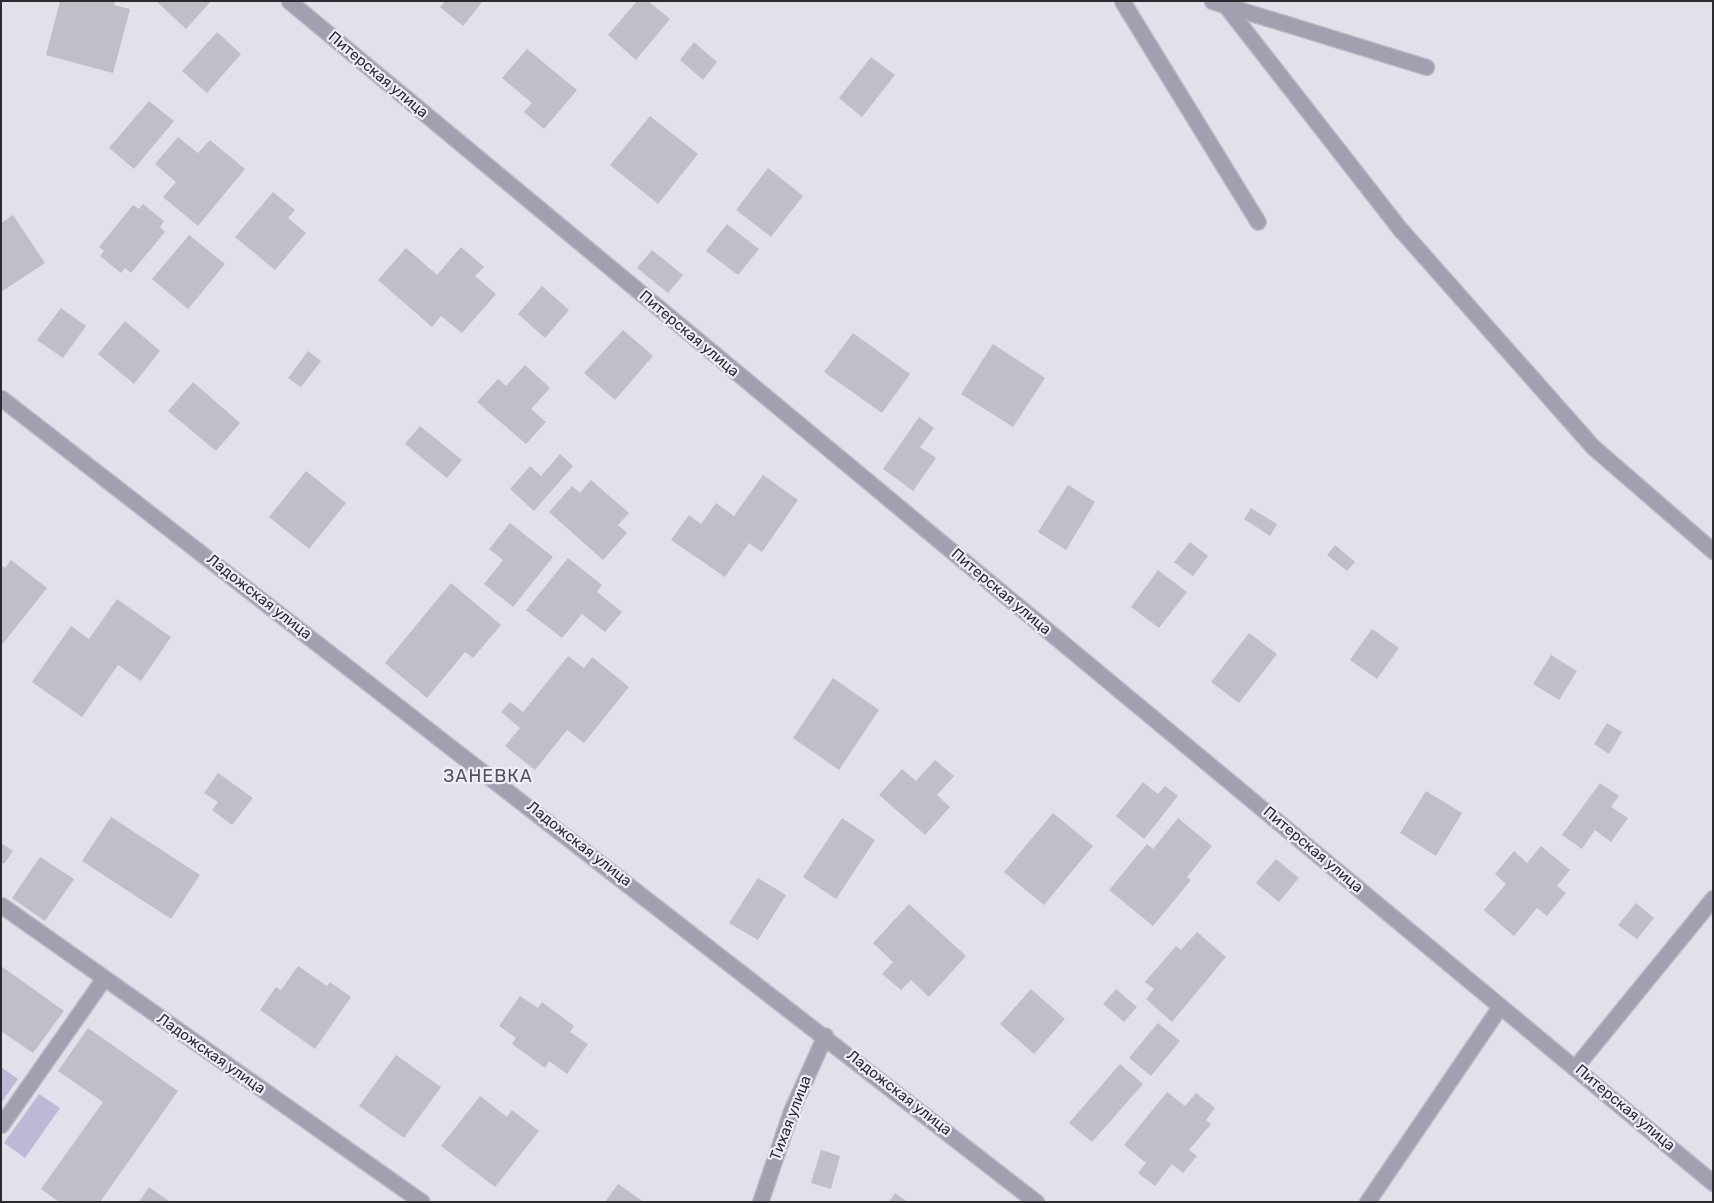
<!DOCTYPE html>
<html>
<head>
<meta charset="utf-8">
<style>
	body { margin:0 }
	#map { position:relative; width:1714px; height:1203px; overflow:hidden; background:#e1e0eb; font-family:Rubik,sans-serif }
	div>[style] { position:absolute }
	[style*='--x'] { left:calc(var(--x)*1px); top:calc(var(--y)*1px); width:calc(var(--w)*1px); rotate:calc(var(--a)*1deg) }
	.green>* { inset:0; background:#bcb9d6 }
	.building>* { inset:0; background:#c0bfc9 }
	.roads { filter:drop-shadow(1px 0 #bdbcc5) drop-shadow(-1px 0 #bdbcc5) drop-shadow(0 1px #bdbcc5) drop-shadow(0 -1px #bdbcc5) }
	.minor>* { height:15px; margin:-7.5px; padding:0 7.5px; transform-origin:7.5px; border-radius:7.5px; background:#a1a0b1 }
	span { translate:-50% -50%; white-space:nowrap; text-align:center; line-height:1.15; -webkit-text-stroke:4.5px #eeedf8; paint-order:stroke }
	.street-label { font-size:15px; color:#2b2a2e }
	.quarter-label { font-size:18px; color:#53535b; letter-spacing:1px }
	.frame { position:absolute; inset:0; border:2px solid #2b2a2e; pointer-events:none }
</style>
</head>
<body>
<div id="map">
	<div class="green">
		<div style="clip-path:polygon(1px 1067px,18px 1079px,1px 1103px)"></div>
		<div style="clip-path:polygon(39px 1094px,60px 1108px,25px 1158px,4px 1143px)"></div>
	</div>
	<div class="building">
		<div style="clip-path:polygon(60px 1px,115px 1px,114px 5px,130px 9px,113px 73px,46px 55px)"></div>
		<div style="clip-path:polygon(156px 1px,211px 1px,186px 29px)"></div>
		<div style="clip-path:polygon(445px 1px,483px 1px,463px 26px,440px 7px)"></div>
		<div style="clip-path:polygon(637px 1px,648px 1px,670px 19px,636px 60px,608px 35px)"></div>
		<div style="clip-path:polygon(217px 32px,241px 54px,207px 93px,182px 71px)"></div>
		<div style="clip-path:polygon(694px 42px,717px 62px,703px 80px,680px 60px)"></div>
		<div style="clip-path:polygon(527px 49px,577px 90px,544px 129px,524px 112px,532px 103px,502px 78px)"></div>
		<div style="clip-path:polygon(871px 57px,895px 75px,862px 117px,839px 98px)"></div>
		<div style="clip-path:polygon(149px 101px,174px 121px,134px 169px,109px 148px)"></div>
		<div style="clip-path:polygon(650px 116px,698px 154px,658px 204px,610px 165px)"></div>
		<div style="clip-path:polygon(178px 137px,198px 153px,210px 140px,245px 169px,198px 226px,163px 197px,176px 182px,155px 164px)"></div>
		<div style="clip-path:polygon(768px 168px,803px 196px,771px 237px,736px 210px)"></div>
		<div style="clip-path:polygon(273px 192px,295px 210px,288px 218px,306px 233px,275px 270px,235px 237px)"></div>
		<div style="clip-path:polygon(143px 204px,164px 221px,160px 227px,165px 232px,131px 273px,125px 268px,121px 273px,100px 256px,104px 251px,99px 247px,133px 205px,139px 209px)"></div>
		<div style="clip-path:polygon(13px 215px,45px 263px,1px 292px,1px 223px)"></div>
		<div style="clip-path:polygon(727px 224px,759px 249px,738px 275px,706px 251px)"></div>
		<div style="clip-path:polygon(189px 235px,225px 264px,188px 309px,152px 279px)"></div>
		<div style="clip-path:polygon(461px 247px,484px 267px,475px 276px,496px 294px,462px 333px,441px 316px,432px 327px,378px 280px,406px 248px,437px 275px)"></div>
		<div style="clip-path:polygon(652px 250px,683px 275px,668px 293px,637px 268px)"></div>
		<div style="clip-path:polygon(542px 286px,569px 310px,545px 338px,518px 314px)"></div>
		<div style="clip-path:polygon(61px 308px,86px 326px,63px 358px,37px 340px)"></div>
		<div style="clip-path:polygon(125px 321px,160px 351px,134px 384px,98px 354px)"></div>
		<div style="clip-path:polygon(623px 330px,653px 356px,615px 400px,584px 373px)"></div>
		<div style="clip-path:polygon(853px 333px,910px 374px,882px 413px,824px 372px)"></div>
		<div style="clip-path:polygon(993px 344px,1045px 378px,1013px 427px,961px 394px)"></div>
		<div style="clip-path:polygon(308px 351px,321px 361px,301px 387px,288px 378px)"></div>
		<div style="clip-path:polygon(525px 365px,550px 388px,531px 409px,546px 422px,526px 444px,477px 402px,498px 379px,506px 386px)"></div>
		<div style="clip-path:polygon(193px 382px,240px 423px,216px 451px,168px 411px)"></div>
		<div style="clip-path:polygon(919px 417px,934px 428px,920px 447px,936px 458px,913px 491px,883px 469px)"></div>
		<div style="clip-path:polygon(420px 426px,462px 460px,447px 478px,405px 444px)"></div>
		<div style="clip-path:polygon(560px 454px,573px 466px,534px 511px,510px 489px,530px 466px,541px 476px)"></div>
		<div style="clip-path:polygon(306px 471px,346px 503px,309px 549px,269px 517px)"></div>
		<div style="clip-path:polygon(763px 475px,798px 500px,762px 552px,749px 543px,725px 577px,671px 540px,689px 515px,701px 524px,716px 503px,734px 516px)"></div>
		<div style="clip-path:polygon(591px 480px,629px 513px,618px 525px,627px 533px,603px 560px,549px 512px,572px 486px,580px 493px)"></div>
		<div style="clip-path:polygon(1068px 485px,1095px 502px,1066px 550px,1038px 532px)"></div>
		<div style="clip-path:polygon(1251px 508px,1277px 524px,1270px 536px,1244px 519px)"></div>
		<div style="clip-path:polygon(510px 523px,553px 557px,513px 607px,484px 584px,503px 560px,489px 549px)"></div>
		<div style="clip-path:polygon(1190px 542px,1208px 556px,1193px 576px,1174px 562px)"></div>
		<div style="clip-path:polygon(1335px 545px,1355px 562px,1347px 571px,1327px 555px)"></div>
		<div style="clip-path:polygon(568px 558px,602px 585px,597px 592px,622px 612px,605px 632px,582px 614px,562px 638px,526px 610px)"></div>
		<div style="clip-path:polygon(11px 560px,47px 588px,1px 646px,1px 565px,5px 568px)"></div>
		<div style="clip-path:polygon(1158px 570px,1187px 592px,1159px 628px,1131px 607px)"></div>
		<div style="clip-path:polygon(451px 583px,501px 625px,473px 658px,465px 652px,427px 698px,385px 663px)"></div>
		<div style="clip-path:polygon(117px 599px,171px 637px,141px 681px,118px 665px,82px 717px,32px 682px,71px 626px,89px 639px)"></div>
		<div style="clip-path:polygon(1372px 629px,1399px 648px,1377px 679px,1350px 660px)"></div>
		<div style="clip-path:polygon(1249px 633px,1277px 654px,1239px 703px,1211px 682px)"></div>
		<div style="clip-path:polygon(1551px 655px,1577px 671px,1559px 700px,1533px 684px)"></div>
		<div style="clip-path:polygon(568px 656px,584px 668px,592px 657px,629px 687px,584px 743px,567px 730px,535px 770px,505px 746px,520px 728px,501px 712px,510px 702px,523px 712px)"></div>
		<div style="clip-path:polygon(833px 678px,879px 710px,839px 770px,793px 738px)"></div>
		<div style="clip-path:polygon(1607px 723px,1622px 732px,1609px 754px,1594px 744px)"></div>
		<div style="clip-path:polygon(935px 760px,954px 776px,937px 795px,950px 807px,925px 835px,879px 795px,902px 769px,916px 781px)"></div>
		<div style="clip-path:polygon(218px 773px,253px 798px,232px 825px,212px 810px,218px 802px,204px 793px)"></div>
		<div style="clip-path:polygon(1143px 782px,1158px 794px,1165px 786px,1178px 796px,1144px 839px,1116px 816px)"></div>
		<div style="clip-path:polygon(1600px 783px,1619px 796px,1611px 807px,1628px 818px,1611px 842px,1595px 830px,1582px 849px,1562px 835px)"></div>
		<div style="clip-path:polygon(1426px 791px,1462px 813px,1436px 856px,1400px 833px)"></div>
		<div style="clip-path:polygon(1053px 813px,1093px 846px,1044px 905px,1004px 872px)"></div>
		<div style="clip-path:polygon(111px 817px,200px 875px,171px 919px,82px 861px)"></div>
		<div style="clip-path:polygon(842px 818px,875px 840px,836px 899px,803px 877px)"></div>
		<div style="clip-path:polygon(1178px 818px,1212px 846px,1187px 877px,1191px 880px,1153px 926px,1109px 890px,1147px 844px,1153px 849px)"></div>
		<div style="clip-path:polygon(1px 843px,13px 851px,4px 864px,1px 862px)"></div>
		<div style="clip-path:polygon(1541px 846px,1570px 870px,1557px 886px,1566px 893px,1547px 916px,1537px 908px,1514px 936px,1484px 910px,1506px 884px,1495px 874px,1514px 851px,1527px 863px)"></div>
		<div style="clip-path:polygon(40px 857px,74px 879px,45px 921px,12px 898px)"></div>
		<div style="clip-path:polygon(1276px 859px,1299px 878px,1279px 902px,1256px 883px)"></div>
		<div style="clip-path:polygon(758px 878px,786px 895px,758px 940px,729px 923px)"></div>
		<div style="clip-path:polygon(1636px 903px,1654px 918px,1637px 939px,1618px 925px)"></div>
		<div style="clip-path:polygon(909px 904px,966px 956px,929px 997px,911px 980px,901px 990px,882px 974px,893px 962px,873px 943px)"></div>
		<div style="clip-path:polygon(1197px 932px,1226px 957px,1172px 1022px,1146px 999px,1154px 989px,1145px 982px,1176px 946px,1181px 950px)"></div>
		<div style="clip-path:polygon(1px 966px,64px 1011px,33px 1053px,1px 1031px)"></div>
		<div style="clip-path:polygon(298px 966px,327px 986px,330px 982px,351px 997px,315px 1049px,260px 1010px,276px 987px,281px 990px)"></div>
		<div style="clip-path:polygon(1031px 989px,1065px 1019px,1034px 1054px,1000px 1024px)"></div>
		<div style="clip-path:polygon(1116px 989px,1137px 1007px,1124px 1022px,1103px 1004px)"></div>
		<div style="clip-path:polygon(520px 996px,538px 1008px,542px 1002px,574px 1026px,570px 1032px,588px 1044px,567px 1074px,549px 1061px,545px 1068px,512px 1044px,516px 1038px,499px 1026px)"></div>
		<div style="clip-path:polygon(1158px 1023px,1180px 1041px,1151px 1076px,1129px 1058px)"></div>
		<div style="clip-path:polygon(88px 1028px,178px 1091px,100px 1202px,59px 1202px,41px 1189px,103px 1102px,58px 1071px)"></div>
		<div style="clip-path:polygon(396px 1055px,441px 1087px,404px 1138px,359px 1106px)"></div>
		<div style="clip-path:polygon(1120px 1064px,1143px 1084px,1092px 1142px,1069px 1123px)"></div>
		<div style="clip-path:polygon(1167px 1092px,1185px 1106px,1196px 1093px,1215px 1108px,1206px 1120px,1211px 1124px,1189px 1150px,1197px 1156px,1183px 1173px,1172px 1164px,1155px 1186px,1138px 1173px,1146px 1163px,1124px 1145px)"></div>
		<div style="clip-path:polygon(480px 1096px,507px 1117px,512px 1110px,539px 1131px,495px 1187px,441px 1146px)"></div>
		<div style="clip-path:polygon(821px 1150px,840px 1156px,831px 1189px,811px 1183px)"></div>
		<div style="clip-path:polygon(618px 1184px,644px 1202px,605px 1202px)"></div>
		<div style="clip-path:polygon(149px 1187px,170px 1202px,139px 1202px)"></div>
		<div style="clip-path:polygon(895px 1193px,908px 1202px,889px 1202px)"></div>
	</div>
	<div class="roads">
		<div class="minor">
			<div style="--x:289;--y:1;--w:1851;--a:39.69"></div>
			<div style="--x:1122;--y:1;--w:259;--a:58.4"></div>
			<div style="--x:1212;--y:1;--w:224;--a:17.1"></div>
			<div style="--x:1225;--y:5;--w:286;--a:52"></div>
			<div style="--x:1401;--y:230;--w:290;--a:48.5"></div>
			<div style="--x:1593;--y:447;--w:159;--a:40.9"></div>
			<div style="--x:1;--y:398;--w:1311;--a:37.84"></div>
			<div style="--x:1;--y:905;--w:515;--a:35.2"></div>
			<div style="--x:1576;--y:1066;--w:217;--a:-50.8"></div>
			<div style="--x:1;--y:1125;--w:179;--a:-55"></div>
			<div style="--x:760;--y:1202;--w:96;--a:-71.2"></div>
			<div style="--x:791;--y:1111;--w:83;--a:-65.9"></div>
			<div style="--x:1367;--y:1202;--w:237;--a:-55.8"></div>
		</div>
	</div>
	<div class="street-label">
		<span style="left:378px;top:75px;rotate:40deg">Питерская улица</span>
		<span style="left:689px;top:334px;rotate:40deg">Питерская улица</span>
		<span style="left:1001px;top:592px;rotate:40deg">Питерская улица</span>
		<span style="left:259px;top:597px;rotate:38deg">Ладожская улица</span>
		<span style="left:579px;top:844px;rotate:38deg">Ладожская улица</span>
		<span style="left:1313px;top:850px;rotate:40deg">Питерская улица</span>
		<span style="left:211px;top:1054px;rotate:35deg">Ладожская улица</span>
		<span style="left:899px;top:1093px;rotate:38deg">Ладожская улица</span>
		<span style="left:1625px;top:1108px;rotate:40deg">Питерская улица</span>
		<span style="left:791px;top:1118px;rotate:-69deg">Тихая улица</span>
	</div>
	<div class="quarter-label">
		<span style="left:488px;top:776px">ЗАНЕВКА</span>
	</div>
	<div class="frame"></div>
</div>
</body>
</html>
